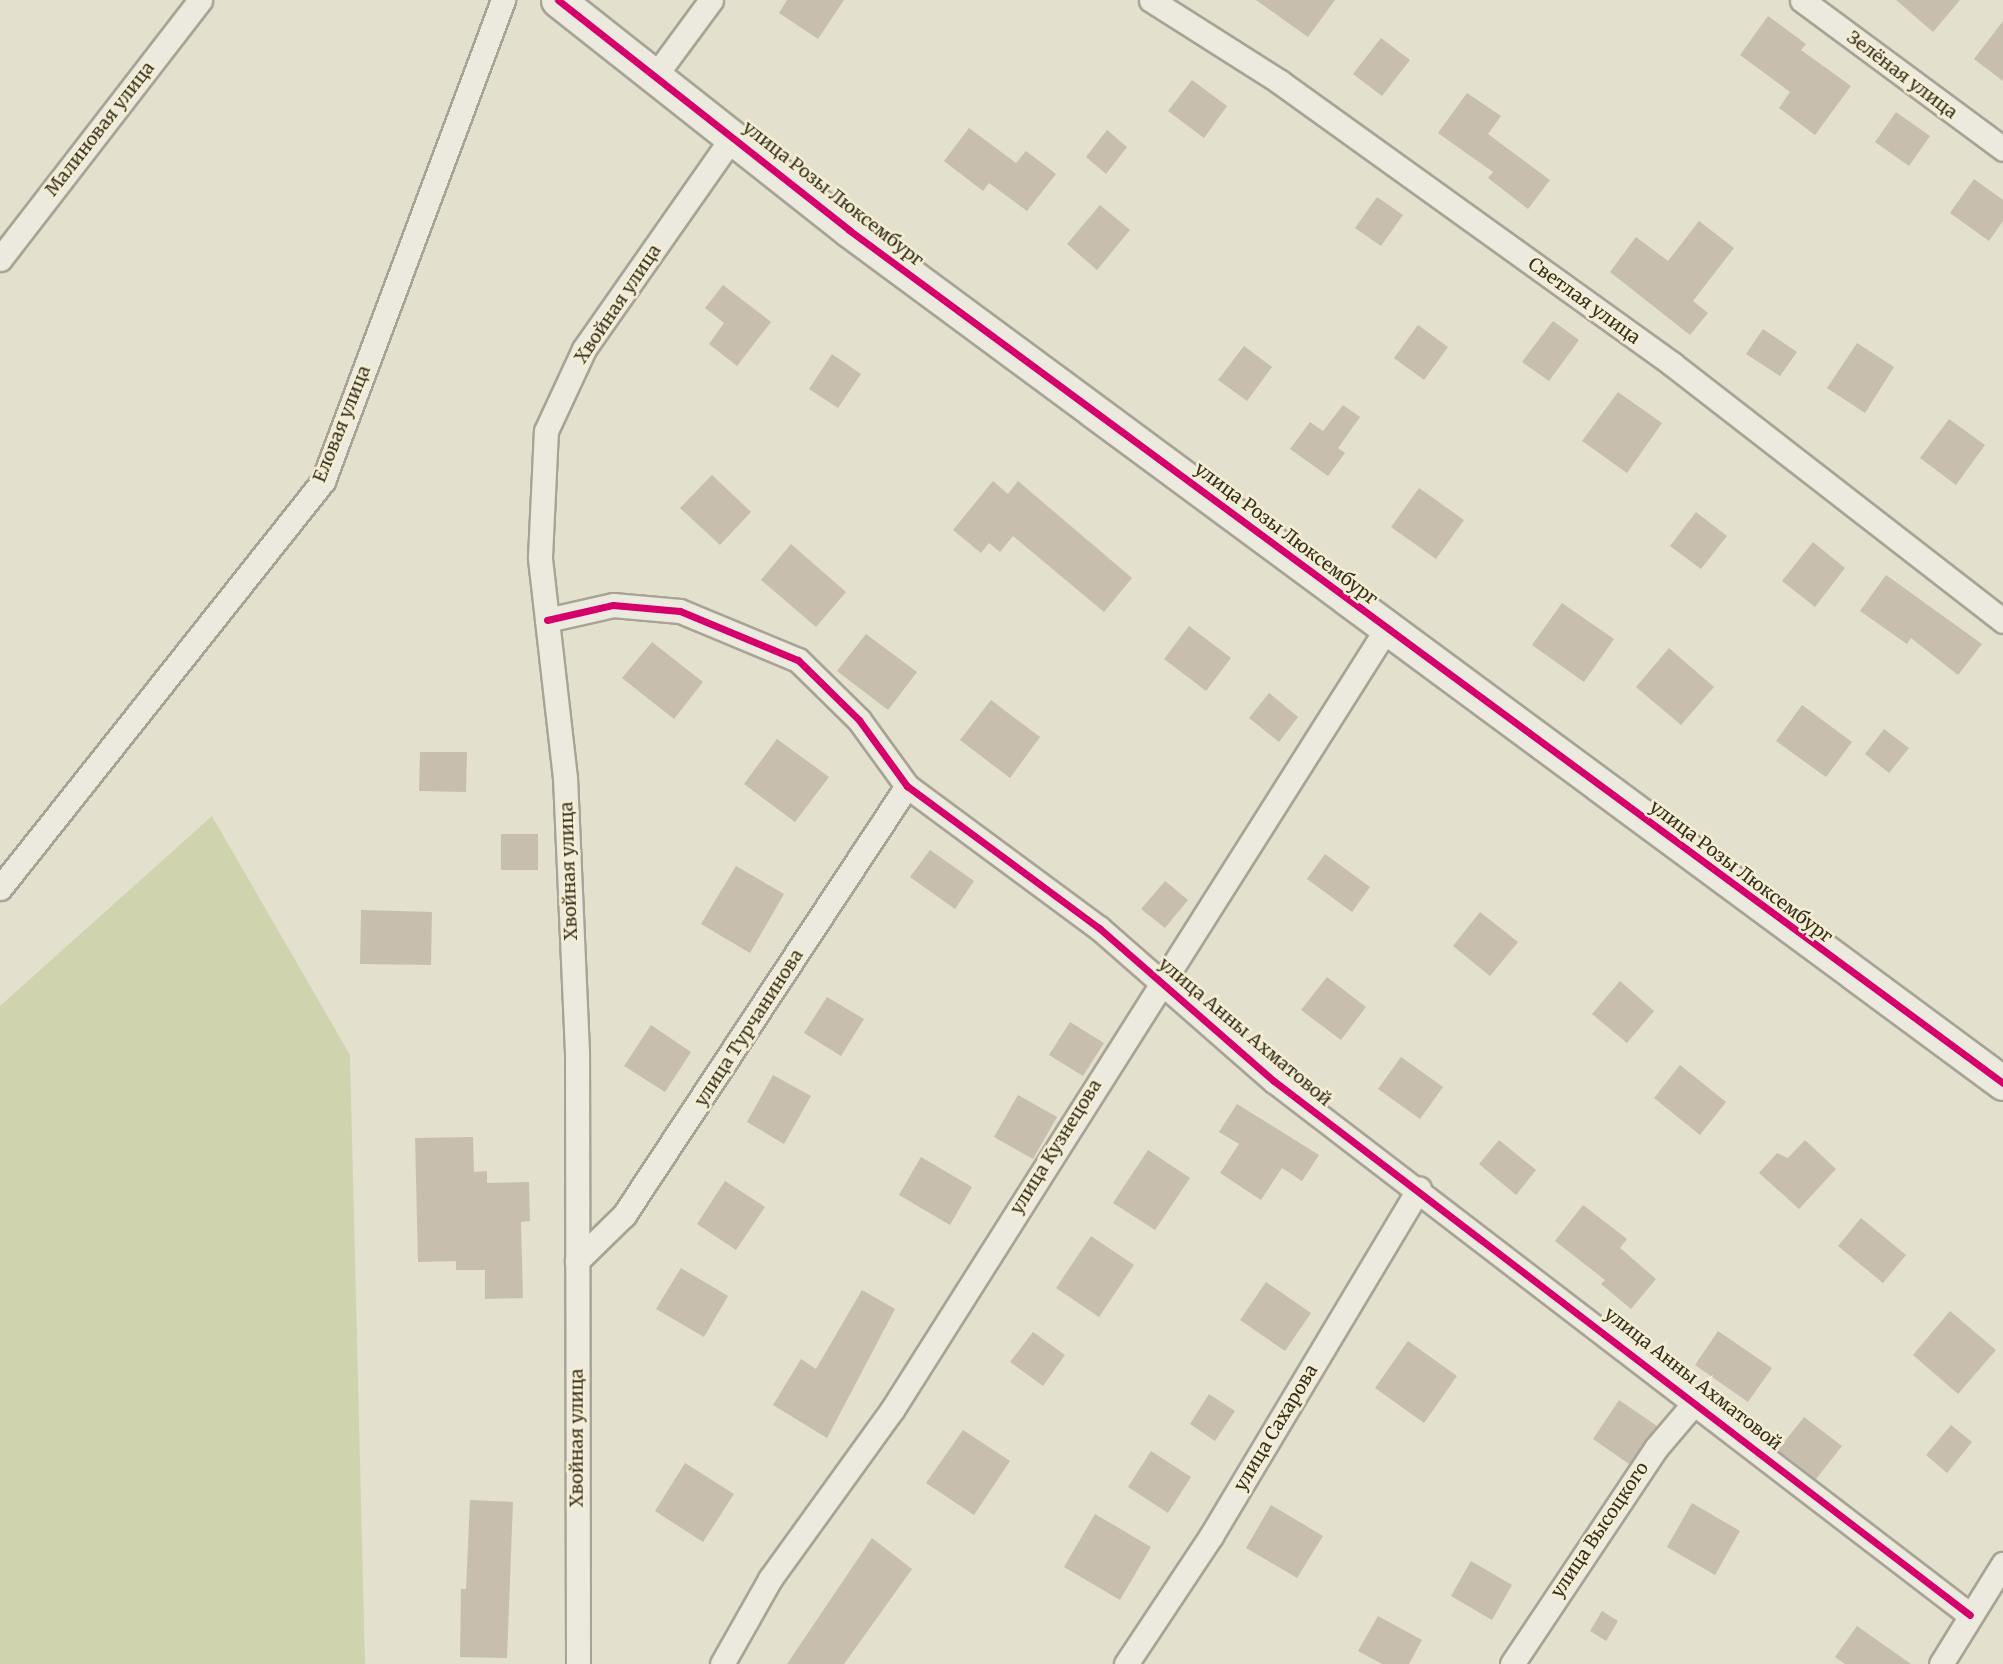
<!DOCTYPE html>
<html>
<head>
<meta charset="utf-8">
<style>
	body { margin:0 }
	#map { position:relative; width:2003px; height:1664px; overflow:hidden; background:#e3e0cd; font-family:Merriweather,serif }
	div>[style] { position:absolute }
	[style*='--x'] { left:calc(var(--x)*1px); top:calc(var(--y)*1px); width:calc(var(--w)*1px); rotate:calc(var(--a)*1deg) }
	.green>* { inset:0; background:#cfd4af }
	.building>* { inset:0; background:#c7beae }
	.roads { filter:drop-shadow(2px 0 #a8a495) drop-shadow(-2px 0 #a8a495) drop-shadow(0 2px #a8a495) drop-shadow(0 -2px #a8a495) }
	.street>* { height:23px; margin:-11.5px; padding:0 11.5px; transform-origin:11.5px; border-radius:11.5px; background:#ece9de }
	.secondary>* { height:33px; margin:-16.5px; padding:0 16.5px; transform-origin:16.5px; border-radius:16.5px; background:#ece9de }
	.cycleway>* { height:7px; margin:-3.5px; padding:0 3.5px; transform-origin:3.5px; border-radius:3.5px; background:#d6006c }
	span { translate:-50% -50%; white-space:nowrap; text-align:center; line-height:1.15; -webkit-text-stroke:5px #f4efd3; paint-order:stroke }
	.street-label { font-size:18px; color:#372d1e }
</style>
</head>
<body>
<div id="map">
	<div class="green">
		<div style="clip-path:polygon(212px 816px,350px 1055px,365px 1664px,0 1664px,0 1006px)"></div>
	</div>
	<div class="building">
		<div style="clip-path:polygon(787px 0,844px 0,818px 39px,779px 13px)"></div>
		<div style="clip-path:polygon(1256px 0,1335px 0,1308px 37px)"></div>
		<div style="clip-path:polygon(1896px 0,1960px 0,1933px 32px)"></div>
		<div style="clip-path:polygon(1768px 16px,1806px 44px,1801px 50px,1851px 86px,1815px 135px,1779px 108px,1790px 92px,1740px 55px)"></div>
		<div style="clip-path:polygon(2003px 21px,2003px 81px,1974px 59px)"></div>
		<div style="clip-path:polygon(1381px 38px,1410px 60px,1382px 96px,1353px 74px)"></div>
		<div style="clip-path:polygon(1192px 80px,1227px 106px,1204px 138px,1168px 111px)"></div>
		<div style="clip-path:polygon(1467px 93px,1501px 116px,1488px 134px,1550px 180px,1528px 209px,1488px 178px,1493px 172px,1438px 133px)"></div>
		<div style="clip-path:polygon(1896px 112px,1930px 136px,1909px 166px,1875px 142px)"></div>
		<div style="clip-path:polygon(969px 128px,1016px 163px,1026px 151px,1056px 174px,1027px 211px,989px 183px,983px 191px,944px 161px)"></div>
		<div style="clip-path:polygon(1107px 130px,1127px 147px,1106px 174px,1086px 157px)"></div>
		<div style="clip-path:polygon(1974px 179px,2003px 200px,2003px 221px,1989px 241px,1950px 213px)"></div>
		<div style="clip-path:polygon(1377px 197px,1403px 215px,1381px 246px,1355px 228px)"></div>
		<div style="clip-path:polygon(1100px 205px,1130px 230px,1097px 270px,1067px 244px)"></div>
		<div style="clip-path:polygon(1699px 221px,1734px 248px,1693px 301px,1708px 313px,1690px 335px,1610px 272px,1636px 237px,1668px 261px)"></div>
		<div style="clip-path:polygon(723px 285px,771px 322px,737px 366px,709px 344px,724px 323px,705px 308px)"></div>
		<div style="clip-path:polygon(1553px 321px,1579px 340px,1549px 381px,1522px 362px)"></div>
		<div style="clip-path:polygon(1418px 325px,1448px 347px,1424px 380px,1394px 358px)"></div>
		<div style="clip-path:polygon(1763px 329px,1797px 352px,1780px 376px,1746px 354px)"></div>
		<div style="clip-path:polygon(1857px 343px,1894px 367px,1865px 413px,1827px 388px)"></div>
		<div style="clip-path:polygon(1244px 346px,1272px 367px,1247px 401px,1218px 380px)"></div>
		<div style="clip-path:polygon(832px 354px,861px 374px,838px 408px,809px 389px)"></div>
		<div style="clip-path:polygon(1618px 392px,1662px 423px,1627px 473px,1582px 441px)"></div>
		<div style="clip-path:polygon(1343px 405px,1360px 417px,1338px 448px,1345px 453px,1328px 476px,1290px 449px,1310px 422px,1323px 431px)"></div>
		<div style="clip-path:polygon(1949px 419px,1985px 445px,1956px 485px,1920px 458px)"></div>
		<div style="clip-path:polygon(712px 475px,751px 512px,720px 545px,680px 508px)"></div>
		<div style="clip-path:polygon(993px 481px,1008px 494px,1018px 481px,1132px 578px,1104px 612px,1013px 536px,1000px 552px,989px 543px,981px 553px,953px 530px)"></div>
		<div style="clip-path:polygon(1419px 488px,1464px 520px,1436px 559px,1391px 527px)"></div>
		<div style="clip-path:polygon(1696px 512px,1727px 536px,1701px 569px,1670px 546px)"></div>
		<div style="clip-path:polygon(1813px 542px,1845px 568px,1815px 607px,1782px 581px)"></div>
		<div style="clip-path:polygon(791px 544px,846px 592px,816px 627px,761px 580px)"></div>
		<div style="clip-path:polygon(1886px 575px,1982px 644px,1958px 675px,1911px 638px,1907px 644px,1860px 611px)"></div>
		<div style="clip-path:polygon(1562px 603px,1614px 639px,1584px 682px,1532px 645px)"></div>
		<div style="clip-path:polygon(1189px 626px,1231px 658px,1206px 691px,1164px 659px)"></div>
		<div style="clip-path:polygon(866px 634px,917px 672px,888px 710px,837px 671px)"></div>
		<div style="clip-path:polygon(652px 642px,703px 682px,674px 719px,622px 678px)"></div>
		<div style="clip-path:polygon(1669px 648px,1714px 687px,1681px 725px,1636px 687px)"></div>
		<div style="clip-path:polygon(1269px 693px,1298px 717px,1279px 742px,1249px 718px)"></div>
		<div style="clip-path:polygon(991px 700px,1040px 737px,1010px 778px,960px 740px)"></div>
		<div style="clip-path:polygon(1802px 705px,1852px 742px,1826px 777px,1776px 741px)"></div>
		<div style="clip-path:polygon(1884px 729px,1909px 748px,1889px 773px,1865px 754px)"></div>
		<div style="clip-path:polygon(777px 739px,829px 777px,795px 822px,744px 784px)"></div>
		<div style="clip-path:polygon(420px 752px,467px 752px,466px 792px,419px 791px)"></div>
		<div style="clip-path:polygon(501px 834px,538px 834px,538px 870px,501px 870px)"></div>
		<div style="clip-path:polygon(930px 850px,974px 881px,955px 909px,910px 877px)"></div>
		<div style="clip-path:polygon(1325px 854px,1370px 887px,1352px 912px,1307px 879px)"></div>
		<div style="clip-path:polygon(736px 866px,784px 894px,750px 953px,701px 924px)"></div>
		<div style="clip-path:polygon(1165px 881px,1188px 900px,1165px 928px,1141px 909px)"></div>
		<div style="clip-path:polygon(361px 910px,432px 912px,431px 965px,360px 964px)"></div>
		<div style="clip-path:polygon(1480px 912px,1518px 942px,1490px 976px,1453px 946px)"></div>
		<div style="clip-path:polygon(1327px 977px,1366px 1007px,1341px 1040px,1301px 1010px)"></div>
		<div style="clip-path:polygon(1620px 981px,1654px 1011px,1627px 1043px,1592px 1014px)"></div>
		<div style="clip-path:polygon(827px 997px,864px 1019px,841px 1056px,804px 1033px)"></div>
		<div style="clip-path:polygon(1070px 1022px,1104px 1043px,1083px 1076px,1049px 1055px)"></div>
		<div style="clip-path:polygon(651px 1025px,691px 1052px,665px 1092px,624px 1066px)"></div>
		<div style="clip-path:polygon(1401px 1057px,1443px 1087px,1420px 1119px,1378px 1089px)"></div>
		<div style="clip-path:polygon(1680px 1065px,1726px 1102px,1700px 1135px,1654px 1098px)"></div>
		<div style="clip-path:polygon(773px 1075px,811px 1096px,784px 1144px,747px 1122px)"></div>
		<div style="clip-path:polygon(1018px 1095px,1057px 1117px,1033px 1159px,994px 1137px)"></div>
		<div style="clip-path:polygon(1237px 1104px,1319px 1155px,1302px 1181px,1282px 1168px,1261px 1200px,1220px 1173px,1239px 1144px,1219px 1132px)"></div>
		<div style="clip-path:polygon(473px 1137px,474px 1172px,487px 1171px,487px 1183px,529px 1182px,530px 1221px,521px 1222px,523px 1298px,485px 1299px,485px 1270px,456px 1270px,456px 1261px,418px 1262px,415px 1138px)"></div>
		<div style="clip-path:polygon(1499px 1140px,1536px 1170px,1516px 1195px,1479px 1164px)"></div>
		<div style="clip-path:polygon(1805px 1140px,1836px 1169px,1799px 1209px,1759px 1173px,1777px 1153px,1788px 1158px)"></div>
		<div style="clip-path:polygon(1148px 1150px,1190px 1178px,1155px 1230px,1113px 1203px)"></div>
		<div style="clip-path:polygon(921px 1157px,972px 1187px,950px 1225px,899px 1195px)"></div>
		<div style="clip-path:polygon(725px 1181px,765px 1207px,736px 1250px,697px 1224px)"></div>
		<div style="clip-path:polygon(1583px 1205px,1627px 1239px,1620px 1248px,1656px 1279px,1631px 1309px,1601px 1284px,1605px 1280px,1555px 1241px)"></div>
		<div style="clip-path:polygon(1861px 1218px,1906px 1255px,1883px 1283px,1838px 1246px)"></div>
		<div style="clip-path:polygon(1091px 1236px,1134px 1265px,1099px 1317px,1056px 1288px)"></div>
		<div style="clip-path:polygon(681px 1268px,728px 1296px,704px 1337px,656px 1309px)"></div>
		<div style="clip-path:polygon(1266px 1282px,1311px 1313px,1285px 1351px,1240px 1320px)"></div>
		<div style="clip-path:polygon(862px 1290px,895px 1309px,827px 1438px,773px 1405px,801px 1359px,816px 1369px)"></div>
		<div style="clip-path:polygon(1950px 1311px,1996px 1350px,1958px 1394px,1913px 1355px)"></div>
		<div style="clip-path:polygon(1718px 1331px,1772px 1368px,1748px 1402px,1695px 1365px)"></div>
		<div style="clip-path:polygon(1033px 1332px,1065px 1355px,1043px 1386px,1010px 1362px)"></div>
		<div style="clip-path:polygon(1408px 1341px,1457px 1376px,1424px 1423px,1375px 1388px)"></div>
		<div style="clip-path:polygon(1209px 1394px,1235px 1411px,1215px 1441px,1190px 1424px)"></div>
		<div style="clip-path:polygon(1619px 1400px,1657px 1426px,1629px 1464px,1593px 1439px)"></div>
		<div style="clip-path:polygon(1804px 1417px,1842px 1446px,1816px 1479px,1778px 1450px)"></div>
		<div style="clip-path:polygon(1951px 1425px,1972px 1442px,1947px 1473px,1926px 1455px)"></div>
		<div style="clip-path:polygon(963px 1430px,1010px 1461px,974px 1515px,926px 1483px)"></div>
		<div style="clip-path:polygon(1151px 1451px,1191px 1477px,1168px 1513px,1128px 1487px)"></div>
		<div style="clip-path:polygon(685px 1463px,734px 1494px,703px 1542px,655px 1511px)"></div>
		<div style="clip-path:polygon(470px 1500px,513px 1502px,507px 1658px,460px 1657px,461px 1589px,466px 1589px)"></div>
		<div style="clip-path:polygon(1692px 1503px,1740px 1531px,1715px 1575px,1667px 1547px)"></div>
		<div style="clip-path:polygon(1271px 1505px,1323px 1536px,1297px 1578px,1246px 1548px)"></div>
		<div style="clip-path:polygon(1095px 1514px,1151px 1547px,1120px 1600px,1064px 1567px)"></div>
		<div style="clip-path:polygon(872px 1538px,912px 1569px,844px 1664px,787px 1664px)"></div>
		<div style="clip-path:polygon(1471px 1561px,1512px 1585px,1492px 1620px,1451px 1596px)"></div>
		<div style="clip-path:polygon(1602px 1611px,1618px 1621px,1606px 1641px,1590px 1631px)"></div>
		<div style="clip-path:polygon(1378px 1616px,1422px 1640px,1409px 1664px,1382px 1664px,1358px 1651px)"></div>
		<div style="clip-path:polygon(1857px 1626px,1911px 1664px,1845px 1664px,1835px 1657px)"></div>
	</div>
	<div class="roads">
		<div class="street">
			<div style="--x:1151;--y:0;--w:153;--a:32.4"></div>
			<div style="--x:1280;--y:82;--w:483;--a:35.7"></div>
			<div style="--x:1672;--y:364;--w:419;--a:37.8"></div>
			<div style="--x:1802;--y:0;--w:250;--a:36.5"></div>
			<div style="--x:655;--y:76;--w:94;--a:-53.6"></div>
			<div style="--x:0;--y:259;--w:327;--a:-52.3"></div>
			<div style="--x:547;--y:620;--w:68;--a:-12.8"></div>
			<div style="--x:613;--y:605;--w:67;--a:5.1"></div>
			<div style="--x:680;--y:611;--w:128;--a:22.6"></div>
			<div style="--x:798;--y:660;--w:86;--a:44.5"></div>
			<div style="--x:859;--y:720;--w:82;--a:54"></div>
			<div style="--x:907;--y:786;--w:239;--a:36.5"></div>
			<div style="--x:1099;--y:928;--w:232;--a:41.2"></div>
			<div style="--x:1274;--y:1081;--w:877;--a:37.5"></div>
			<div style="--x:0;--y:888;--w:520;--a:-51.56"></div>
			<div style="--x:323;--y:481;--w:514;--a:-69.48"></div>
			<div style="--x:577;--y:1261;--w:66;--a:-44.4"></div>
			<div style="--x:624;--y:1215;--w:514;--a:-56.59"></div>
			<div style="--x:578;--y:1664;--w:612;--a:-90.09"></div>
			<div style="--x:577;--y:1052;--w:274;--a:-92.5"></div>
			<div style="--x:565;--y:778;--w:222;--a:-96.5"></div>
			<div style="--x:540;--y:557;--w:126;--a:-87.3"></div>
			<div style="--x:546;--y:431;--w:90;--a:-65.1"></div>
			<div style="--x:584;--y:349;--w:261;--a:-55"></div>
			<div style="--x:722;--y:1664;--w:98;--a:-60.5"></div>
			<div style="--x:770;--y:1579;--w:208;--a:-54.2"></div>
			<div style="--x:892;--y:1410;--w:925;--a:-57.67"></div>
			<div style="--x:1126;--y:1664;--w:154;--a:-56.4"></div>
			<div style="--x:1211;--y:1536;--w:405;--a:-59.1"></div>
			<div style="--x:1512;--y:1664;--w:260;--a:-56.3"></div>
			<div style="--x:1656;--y:1448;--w:62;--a:-49.6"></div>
			<div style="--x:1941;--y:1664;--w:118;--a:-58.2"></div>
		</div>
		<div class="secondary">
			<div style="--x:558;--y:0;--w:371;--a:38.3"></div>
			<div style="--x:849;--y:230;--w:1435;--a:36.47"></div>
		</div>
	</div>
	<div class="cycleway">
		<div style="--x:558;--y:0;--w:371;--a:38.3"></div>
		<div style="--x:849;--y:230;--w:1435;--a:36.47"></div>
		<div style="--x:547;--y:620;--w:68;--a:-12.8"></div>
		<div style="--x:613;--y:605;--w:67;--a:5.1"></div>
		<div style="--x:680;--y:611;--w:128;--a:22.6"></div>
		<div style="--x:798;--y:660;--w:86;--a:44.5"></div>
		<div style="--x:859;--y:720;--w:82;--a:54"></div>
		<div style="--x:907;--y:786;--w:239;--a:36.5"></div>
		<div style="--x:1099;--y:928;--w:232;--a:41.2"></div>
		<div style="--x:1274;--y:1081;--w:877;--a:37.5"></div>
	</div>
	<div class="street-label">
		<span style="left:1902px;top:75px;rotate:37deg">Зелёная улица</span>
		<span style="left:100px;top:129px;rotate:-52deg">Малиновая улица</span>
		<span style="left:833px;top:194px;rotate:38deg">улица Розы Люксембург</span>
		<span style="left:1584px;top:301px;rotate:36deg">Светлая улица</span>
		<span style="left:618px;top:304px;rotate:-56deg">Хвойная улица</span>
		<span style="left:342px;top:424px;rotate:-68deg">Еловая улица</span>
		<span style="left:1286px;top:534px;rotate:37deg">улица Розы Люксембург</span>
		<span style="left:569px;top:871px;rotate:-92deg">Хвойная улица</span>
		<span style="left:1741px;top:872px;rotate:37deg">улица Розы Люксембург</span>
		<span style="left:749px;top:1028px;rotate:-57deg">улица Турчанинова</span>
		<span style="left:1245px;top:1032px;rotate:40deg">улица Анны Ахматовой</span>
		<span style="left:1056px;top:1147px;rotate:-58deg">улица Кузнецова</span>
		<span style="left:1693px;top:1379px;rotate:38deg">улица Анны Ахматовой</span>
		<span style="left:1276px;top:1428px;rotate:-59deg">улица Сахарова</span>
		<span style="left:577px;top:1438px;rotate:-90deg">Хвойная улица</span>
		<span style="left:1600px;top:1530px;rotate:-56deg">улица Высоцкого</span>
	</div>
</div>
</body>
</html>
